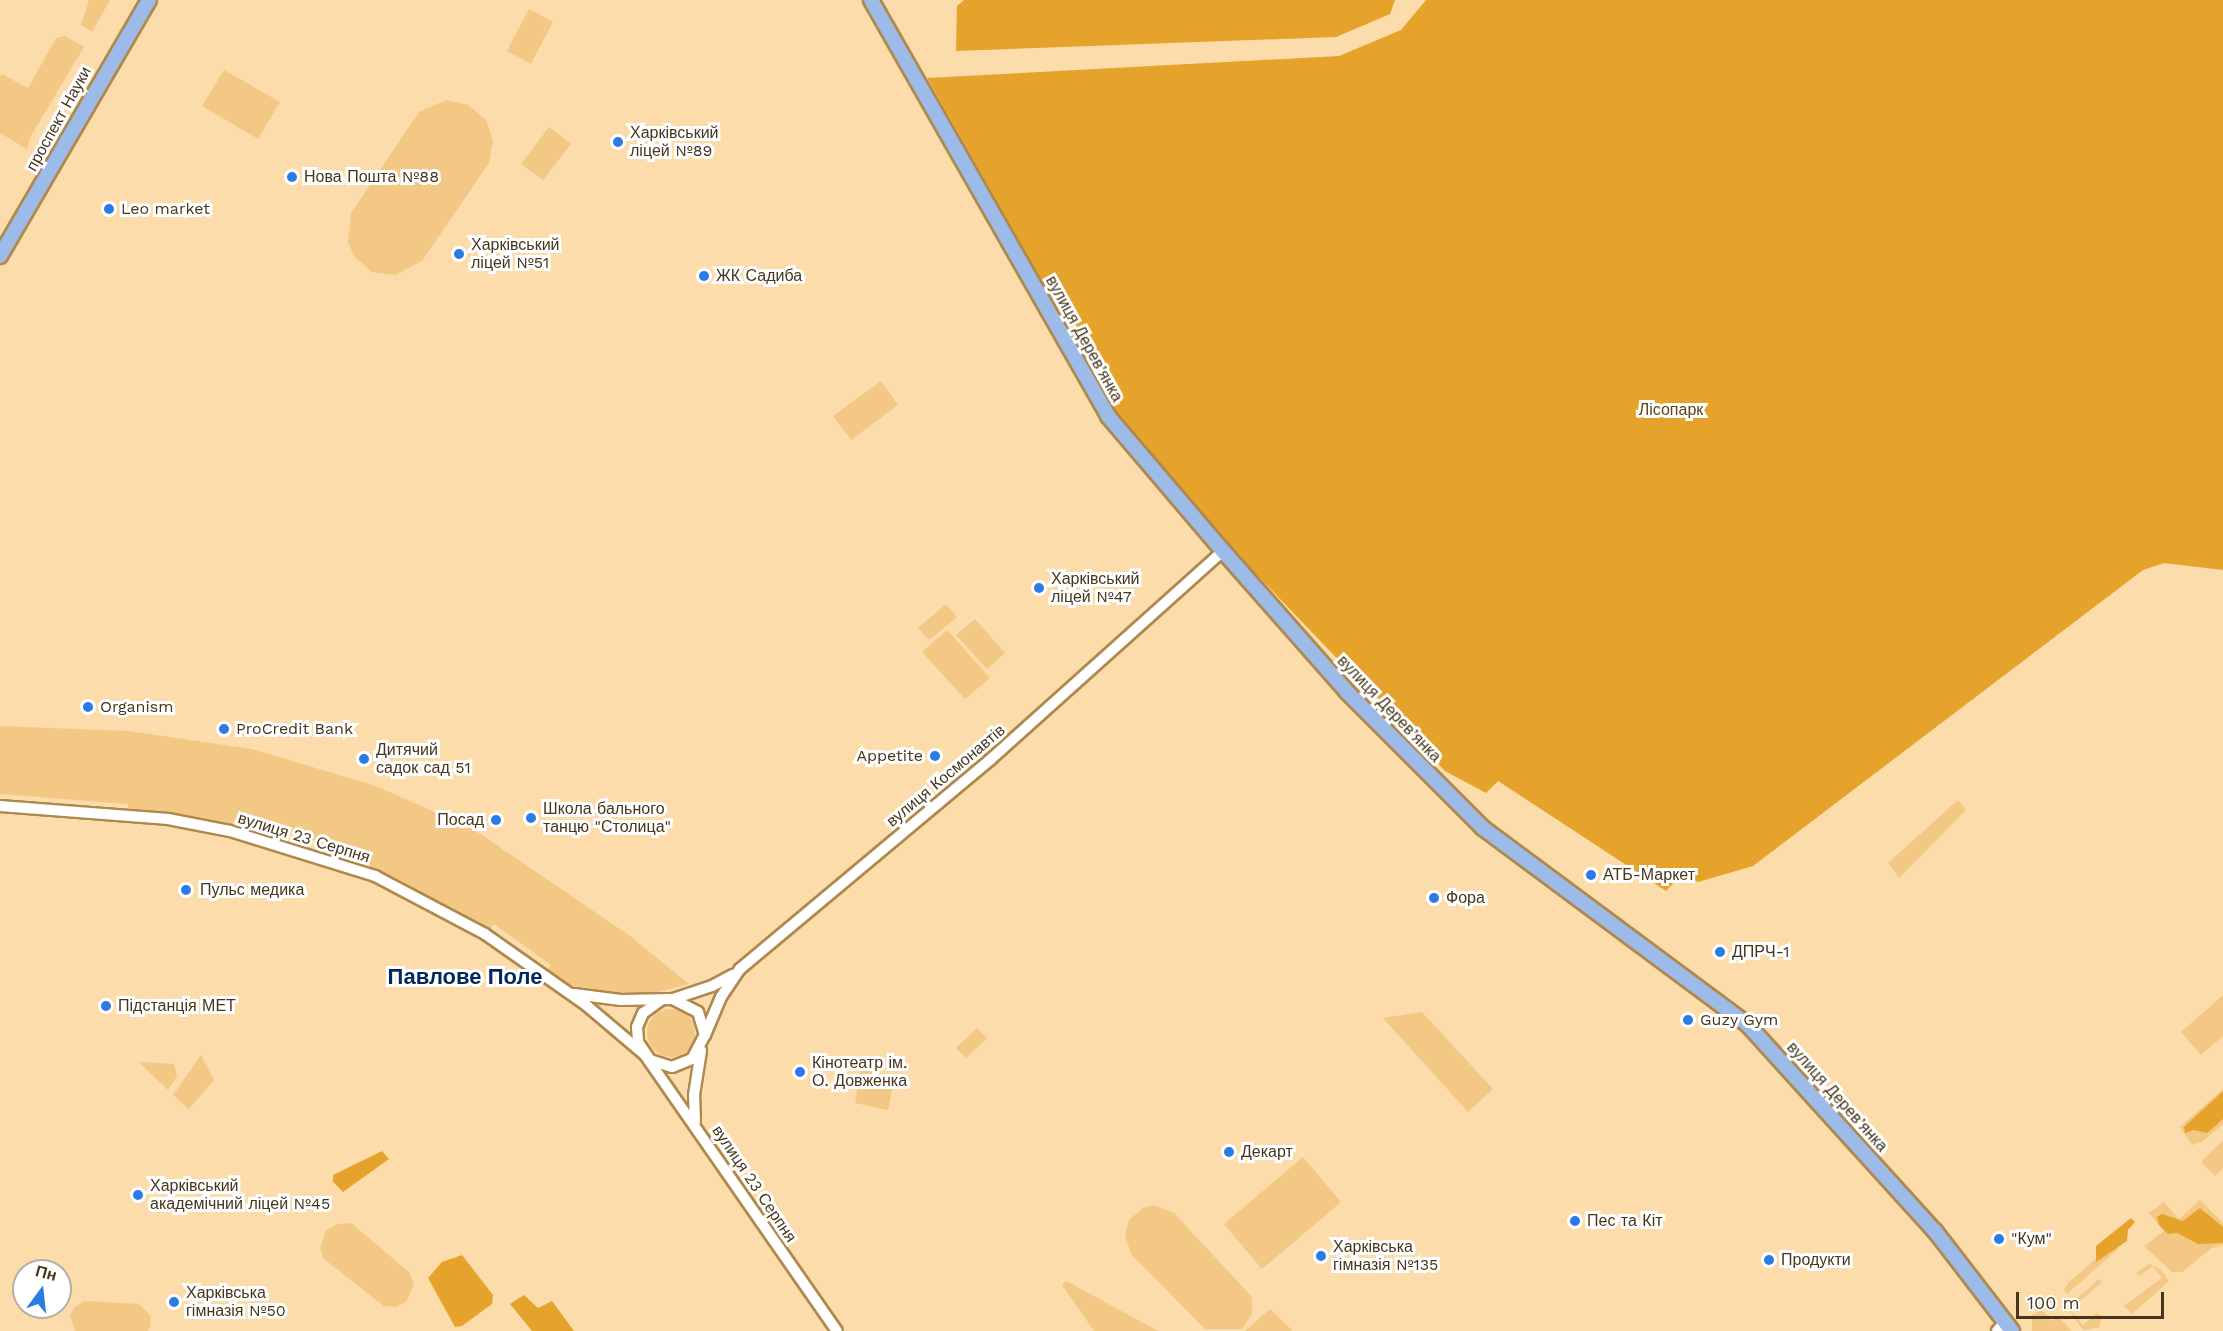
<!DOCTYPE html>
<html>
<head>
<meta charset="utf-8">
<style>
	body { margin:0 }
	#map { position:relative; width:2223px; height:1331px; overflow:hidden; background:#fddcab; font-family:"Work Sans",sans-serif }
	div>[style] { position:absolute }
	[style*='--x'] { left:calc(var(--x)*1px); top:calc(var(--y)*1px); width:calc(var(--w)*1px); rotate:calc(var(--a)*1deg) }
	.green>* { inset:0; background:#f3c784 }
	.round { border-radius:50% }
	.forest>* { inset:0; background:#e5a32b }
	.roads { filter:drop-shadow(2px 0 #af884c) drop-shadow(-2px 0 #af884c) drop-shadow(0 2px #af884c) drop-shadow(0 -2px #af884c) }
	.tertiary>* { height:10px; margin:-5px; padding:0 5px; transform-origin:5px; border-radius:5px; background:#fff }
	.primary>* { height:14px; margin:-7px; padding:0 7px; transform-origin:7px; border-radius:7px; background:#9cbbe8 }
	.dots>* { width:16px; height:16px; translate:-50% -50%; box-sizing:border-box; border:3px solid #fff; border-radius:50% }
	span { translate:-50% -50%; white-space:nowrap; text-align:center; line-height:1.15; -webkit-text-stroke:6px #fff; paint-order:stroke }
	.street-label { font-size:16px; color:#46361c }
	.poi-label { font-size:16px; color:#46361c }
	.left { translate:0 -50%; text-align:left }
	.right { translate:-100% -50%; text-align:right }
	.park-label { font-size:16px; color:#5e4417 }
	.district-label { font-size:22px; color:#02295b; font-weight:700 }
	.north { position:absolute; left:12px; top:1259px; width:60px; height:60px; box-sizing:border-box; background:#fff; border:2px solid #b5afa4; border-radius:50%; rotate:15deg; font-size:16px; font-weight:700; line-height:24px; text-align:center; color:#46361c }
	.north::after { content:''; display:block; margin:auto; width:21px; height:27px; background:#297be6; clip-path:polygon(50% 0,100% 100%,50% 72%,0 100%) }
	.scale { position:absolute; left:2016px; top:1292px; width:148px; height:27px; box-sizing:border-box; border:3px solid #46361c; border-top:0; padding-left:8px; font-size:18px; line-height:21px; white-space:nowrap; color:#46361c; -webkit-text-stroke:4px #fff; paint-order:stroke }
</style>
</head>
<body>
<div id="map">
	<div class="green">
		<div style="clip-path:polygon(89px 0,110px 0,92px 32px,81px 25px)"></div>
		<div style="clip-path:polygon(529px 9px,553px 22px,531px 64px,507px 51px)"></div>
		<div style="clip-path:polygon(65px 36px,84px 47px,31px 136px,27px 149px,0 133px,0 77px,2px 74px,28px 88px,56px 38px)"></div>
		<div style="clip-path:polygon(224px 70px,280px 102px,258px 139px,202px 106px)"></div>
		<div style="clip-path:polygon(446px 100px,468px 105px,486px 120px,493px 141px,489px 163px,422px 261px,395px 275px,372px 272px,355px 257px,348px 243px,351px 213px,419px 112px)"></div>
		<div style="clip-path:polygon(549px 127px,571px 144px,543px 180px,521px 164px)"></div>
		<div style="clip-path:polygon(881px 381px,898px 405px,851px 440px,833px 416px)"></div>
		<div style="clip-path:polygon(946px 604px,957px 617px,929px 640px,918px 628px)"></div>
		<div style="clip-path:polygon(975px 619px,1005px 653px,987px 669px,956px 635px)"></div>
		<div style="clip-path:polygon(947px 630px,990px 678px,965px 699px,922px 652px)"></div>
		<div style="clip-path:polygon(0 726px,128px 731px,252px 749px,376px 786px,473px 829px,630px 936px,689px 984px,654px 993px,620px 995px,571px 988px,547px 971px,551px 965px,494px 924px,488px 931px,398px 879px,337px 856px,339px 849px,271px 827px,235px 818px,232px 827px,197px 819px,128px 813px,128px 804px,0 794px)"></div>
		<div style="clip-path:polygon(1958px 800px,1966px 810px,1899px 878px,1888px 863px)"></div>
		<div style="clip-path:polygon(2223px 995px,2223px 1036px,2201px 1055px,2181px 1032px)"></div>
		<div class="round" style="left:647px;top:1009px;width:48px;height:48px"></div>
		<div style="clip-path:polygon(1422px 1012px,1493px 1089px,1468px 1112px,1383px 1018px)"></div>
		<div style="clip-path:polygon(977px 1028px,987px 1038px,966px 1058px,956px 1048px)"></div>
		<div style="clip-path:polygon(201px 1055px,214px 1080px,189px 1109px,173px 1095px)"></div>
		<div style="clip-path:polygon(139px 1062px,174px 1064px,177px 1076px,168px 1090px)"></div>
		<div style="clip-path:polygon(861px 1069px,895px 1076px,888px 1110px,855px 1103px)"></div>
		<div style="clip-path:polygon(2223px 1089px,2223px 1124px,2202px 1142px,2192px 1145px,2180px 1127px)"></div>
		<div style="clip-path:polygon(2223px 1140px,2223px 1168px,2215px 1176px,2201px 1162px)"></div>
		<div style="clip-path:polygon(1303px 1157px,1341px 1202px,1262px 1269px,1224px 1224px)"></div>
		<div style="clip-path:polygon(2200px 1200px,2223px 1223px,2223px 1245px,2212px 1248px,2182px 1272px,2172px 1272px,2144px 1246px,2164px 1231px,2149px 1213px,2164px 1202px,2179px 1219px)"></div>
		<div style="clip-path:polygon(1154px 1205px,1174px 1213px,1252px 1297px,1252px 1314px,1242px 1329px,1205px 1329px,1131px 1254px,1125px 1235px,1129px 1220px,1143px 1208px)"></div>
		<div style="clip-path:polygon(351px 1223px,410px 1273px,414px 1285px,406px 1302px,396px 1307px,384px 1306px,324px 1259px,320px 1248px,326px 1231px,337px 1224px)"></div>
		<div style="clip-path:polygon(2114px 1243px,2118px 1249px,2067px 1294px,2064px 1290px,2068px 1283px)"></div>
		<div style="clip-path:polygon(2150px 1264px,2161px 1270px,2169px 1281px,2132px 1314px,2124px 1306px,2162px 1278px,2153px 1266px,2139px 1276px,2136px 1273px)"></div>
		<div style="clip-path:polygon(2099px 1279px,2102px 1282px,2070px 1310px,2083px 1325px,2097px 1313px,2101px 1317px,2100px 1327px,2083px 1330px,2067px 1307px)"></div>
		<div style="clip-path:polygon(1066px 1281px,1103px 1301px,1158px 1331px,1094px 1331px,1062px 1285px)"></div>
		<div style="clip-path:polygon(85px 1301px,139px 1304px,151px 1316px,150px 1327px,148px 1331px,75px 1331px,70px 1315px,75px 1307px)"></div>
		<div style="clip-path:polygon(1270px 1309px,1293px 1331px,1246px 1331px,1246px 1330px)"></div>
		<div style="clip-path:polygon(2042px 1310px,2052px 1321px,2059px 1317px,2072px 1331px,2032px 1331px,2032px 1315px)"></div>
	</div>
	<div class="forest">
		<div style="clip-path:polygon(964px 0,1395px 0,1390px 14px,1336px 37px,956px 51px,957px 6px)"></div>
		<div style="clip-path:polygon(1426px 0,2223px 0,2223px 570px,2164px 563px,2143px 570px,1753px 866px,1698px 882px,1682px 874px,1666px 891px,1498px 781px,1486px 793px,1445px 771px,1214px 530px,1123px 425px,927px 78px,1339px 56px,1401px 30px)"></div>
		<div style="clip-path:polygon(2223px 1091px,2223px 1119px,2207px 1133px,2194px 1130px,2185px 1133px,2184px 1127px)"></div>
		<div style="clip-path:polygon(382px 1151px,389px 1159px,343px 1192px,333px 1182px,333px 1175px)"></div>
		<div style="clip-path:polygon(2200px 1208px,2223px 1227px,2223px 1243px,2198px 1244px,2177px 1233px,2168px 1234px,2159px 1225px,2157px 1217px,2162px 1214px,2183px 1221px)"></div>
		<div style="clip-path:polygon(2131px 1218px,2135px 1222px,2128px 1230px,2127px 1241px,2096px 1262px,2096px 1246px)"></div>
		<div style="clip-path:polygon(462px 1255px,493px 1295px,492px 1304px,462px 1326px,455px 1327px,428px 1278px,442px 1262px)"></div>
		<div style="clip-path:polygon(524px 1295px,538px 1308px,552px 1301px,574px 1331px,532px 1331px,510px 1304px)"></div>
	</div>
	<div class="roads">
		<div class="tertiary">
			<div style="--x:0;--y:806;--w:169;--a:4.4"></div>
			<div style="--x:168;--y:819;--w:63;--a:11"></div>
			<div style="--x:230;--y:831;--w:152;--a:17.2"></div>
			<div style="--x:375;--y:876;--w:124;--a:27.8"></div>
			<div style="--x:485;--y:934;--w:123;--a:35.1"></div>
			<div style="--x:586;--y:1005;--w:77;--a:40.3"></div>
			<div style="--x:645;--y:1055;--w:336;--a:55.2"></div>
			<div style="--x:574;--y:994;--w:47;--a:7.3"></div>
			<div style="--x:621;--y:1000;--w:52;--a:-1.1"></div>
			<div style="--x:673;--y:999;--w:41;--a:-18.4"></div>
			<div style="--x:712;--y:986;--w:24;--a:-28"></div>
			<div style="--x:661;--y:1000;--w:22;--a:144"></div>
			<div style="--x:643;--y:1013;--w:15;--a:113"></div>
			<div style="--x:637;--y:1027;--w:15;--a:86"></div>
			<div style="--x:638;--y:1042;--w:22;--a:56"></div>
			<div style="--x:650;--y:1060;--w:23;--a:18"></div>
			<div style="--x:672;--y:1067;--w:22;--a:-22"></div>
			<div style="--x:692;--y:1059;--w:27;--a:-62"></div>
			<div style="--x:705;--y:1035;--w:24;--a:-107"></div>
			<div style="--x:698;--y:1012;--w:28;--a:-153"></div>
			<div style="--x:705;--y:1035;--w:41;--a:-67.2"></div>
			<div style="--x:721;--y:997;--w:34;--a:-56"></div>
			<div style="--x:740;--y:969;--w:326;--a:-39.9"></div>
			<div style="--x:990;--y:760;--w:313;--a:-41.9"></div>
			<div style="--x:695;--y:1122;--w:27;--a:-92"></div>
			<div style="--x:694;--y:1095;--w:45;--a:-81"></div>
			<div style="--x:1997;--y:1331;--w:13;--a:-48"></div>
		</div>
		<div class="primary">
			<div style="--x:871;--y:0;--w:479;--a:60.3"></div>
			<div style="--x:1108;--y:416;--w:177;--a:49.6"></div>
			<div style="--x:1223;--y:551;--w:189;--a:48.6"></div>
			<div style="--x:1348;--y:693;--w:191;--a:45"></div>
			<div style="--x:1483;--y:828;--w:329;--a:36.6"></div>
			<div style="--x:1747;--y:1024;--w:280;--a:47.8"></div>
			<div style="--x:1935;--y:1231;--w:126;--a:52.4"></div>
			<div style="--x:0;--y:256;--w:296;--a:-59.8"></div>
		</div>
	</div>
	<div class="dots">
		<div style="left:618px;top:142px;background:#297be6"></div>
		<div style="left:292px;top:177px;background:#297be6"></div>
		<div style="left:109px;top:209px;background:#297be6"></div>
		<div style="left:459px;top:254px;background:#297be6"></div>
		<div style="left:704px;top:276px;background:#297be6"></div>
		<div style="left:1039px;top:588px;background:#297be6"></div>
		<div style="left:88px;top:707px;background:#297be6"></div>
		<div style="left:224px;top:729px;background:#297be6"></div>
		<div style="left:935px;top:756px;background:#297be6"></div>
		<div style="left:364px;top:759px;background:#297be6"></div>
		<div style="left:531px;top:818px;background:#297be6"></div>
		<div style="left:496px;top:820px;background:#297be6"></div>
		<div style="left:1591px;top:875px;background:#297be6"></div>
		<div style="left:186px;top:890px;background:#297be6"></div>
		<div style="left:1434px;top:898px;background:#297be6"></div>
		<div style="left:1720px;top:952px;background:#297be6"></div>
		<div style="left:106px;top:1006px;background:#297be6"></div>
		<div style="left:1688px;top:1020px;background:#297be6"></div>
		<div style="left:800px;top:1072px;background:#297be6"></div>
		<div style="left:1229px;top:1152px;background:#297be6"></div>
		<div style="left:138px;top:1195px;background:#297be6"></div>
		<div style="left:1575px;top:1221px;background:#297be6"></div>
		<div style="left:1999px;top:1239px;background:#297be6"></div>
		<div style="left:1321px;top:1256px;background:#297be6"></div>
		<div style="left:1769px;top:1260px;background:#297be6"></div>
		<div style="left:174px;top:1302px;background:#297be6"></div>
	</div>
	<div class="street-label">
		<span style="left:59px;top:119px;rotate:-61deg">проспект Науки</span>
		<span style="left:1084px;top:339px;rotate:61deg">вулиця Дерев’янка</span>
		<span style="left:1389px;top:709px;rotate:46deg">вулиця Дерев’янка</span>
		<span style="left:946px;top:776px;rotate:-40deg">вулиця Космонавтів</span>
		<span style="left:304px;top:838px;rotate:17deg">вулиця 23 Серпня</span>
		<span style="left:1837px;top:1097px;rotate:48deg">вулиця Дерев’янка</span>
		<span style="left:754px;top:1184px;rotate:56deg">вулиця 23 Серпня</span>
	</div>
	<div class="poi-label">
		<span class="left" style="left:630px;top:142px">Харківський<br>ліцей №89</span>
		<span class="left" style="left:304px;top:177px">Нова Пошта №88</span>
		<span class="left" style="left:121px;top:209px">Leo market</span>
		<span class="left" style="left:471px;top:254px">Харківський<br>ліцей №51</span>
		<span class="left" style="left:716px;top:276px">ЖК Садиба</span>
		<span class="left" style="left:1051px;top:588px">Харківський<br>ліцей №47</span>
		<span class="left" style="left:100px;top:707px">Organism</span>
		<span class="left" style="left:236px;top:729px">ProCredit Bank</span>
		<span class="left" style="left:376px;top:759px">Дитячий<br>садок сад 51</span>
		<span class="right" style="left:923px;top:756px">Appetite</span>
		<span class="left" style="left:543px;top:818px">Школа бального<br>танцю "Столица"</span>
		<span class="right" style="left:484px;top:820px">Посад</span>
		<span class="left" style="left:1603px;top:875px">АТБ-Маркет</span>
		<span class="left" style="left:200px;top:890px">Пульс медика</span>
		<span class="left" style="left:1446px;top:898px">Фора</span>
		<span class="left" style="left:1732px;top:952px">ДПРЧ-1</span>
		<span class="left" style="left:118px;top:1006px">Підстанція МЕТ</span>
		<span class="left" style="left:1700px;top:1020px">Guzy Gym</span>
		<span class="left" style="left:812px;top:1072px">Кінотеатр ім.<br>О. Довженка</span>
		<span class="left" style="left:1241px;top:1152px">Декарт</span>
		<span class="left" style="left:150px;top:1195px">Харківський<br>академічний ліцей №45</span>
		<span class="left" style="left:1587px;top:1221px">Пес та Кіт</span>
		<span class="left" style="left:2011px;top:1239px">"Кум"</span>
		<span class="left" style="left:1333px;top:1256px">Харківська<br>гімназія №135</span>
		<span class="left" style="left:1781px;top:1260px">Продукти</span>
		<span class="left" style="left:186px;top:1302px">Харківська<br>гімназія №50</span>
	</div>
	<div class="park-label">
		<span style="left:1671px;top:410px">Лісопарк</span>
	</div>
	<div class="district-label">
		<span style="left:465px;top:977px">Павлове Поле</span>
	</div>
	<div class="north">Пн</div>
	<div class="scale">100 m</div>
</div>
</body>
</html>
